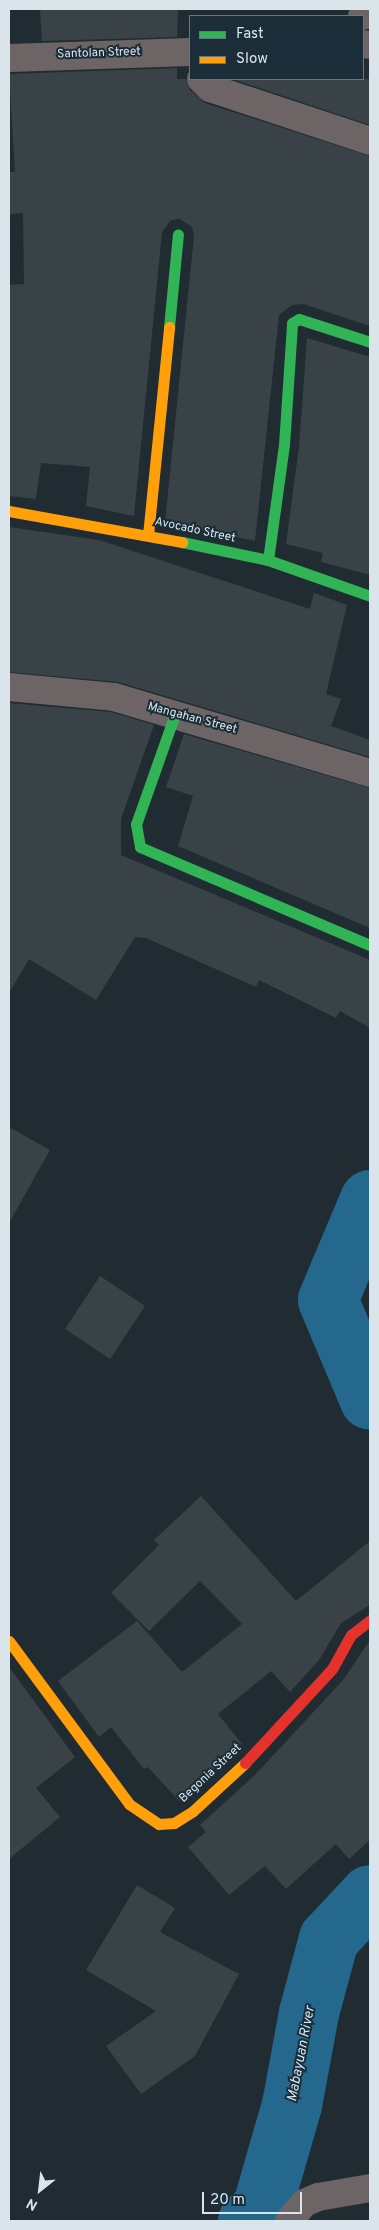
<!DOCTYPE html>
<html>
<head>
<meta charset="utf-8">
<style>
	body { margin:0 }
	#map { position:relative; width:379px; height:2230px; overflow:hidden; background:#212c32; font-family:Overpass,sans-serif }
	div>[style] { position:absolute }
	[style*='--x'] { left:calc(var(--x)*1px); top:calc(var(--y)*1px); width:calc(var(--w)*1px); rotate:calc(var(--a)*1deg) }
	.river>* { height:60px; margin:-30px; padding:0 30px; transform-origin:30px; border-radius:30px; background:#25688e }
	.building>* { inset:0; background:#394247 }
	.street>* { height:28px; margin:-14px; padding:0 14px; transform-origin:14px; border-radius:14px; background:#6c6465 }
	.fast>* { height:11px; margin:-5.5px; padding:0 5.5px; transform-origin:5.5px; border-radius:5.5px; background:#30b455 }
	.slow>* { height:11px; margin:-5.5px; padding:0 5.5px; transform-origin:5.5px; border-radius:5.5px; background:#ff9f0a }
	.jam>* { height:11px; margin:-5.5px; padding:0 5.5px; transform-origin:5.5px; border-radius:5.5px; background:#e5322d }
	span { translate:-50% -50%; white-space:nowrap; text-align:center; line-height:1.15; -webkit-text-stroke:4px #1b2d38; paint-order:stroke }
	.street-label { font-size:12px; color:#d9e4eb }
	.water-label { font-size:14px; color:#d1e6f4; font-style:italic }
	.frame { position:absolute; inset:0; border:10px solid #d9e4eb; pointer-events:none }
	.legend { position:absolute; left:189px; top:15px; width:175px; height:65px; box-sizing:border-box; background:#1b2d38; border:1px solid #677680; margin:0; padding:6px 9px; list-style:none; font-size:15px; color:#d9e4eb }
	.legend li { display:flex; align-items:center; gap:10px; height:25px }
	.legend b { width:25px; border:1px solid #677680 }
	.north { position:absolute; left:15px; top:2165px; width:50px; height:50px; -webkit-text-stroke:4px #1b2d38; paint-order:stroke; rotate:209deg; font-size:14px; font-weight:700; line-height:20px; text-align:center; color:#d9e4eb }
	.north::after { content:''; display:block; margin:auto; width:18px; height:22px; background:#d9e4eb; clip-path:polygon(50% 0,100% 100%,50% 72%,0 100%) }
	.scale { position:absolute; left:202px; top:2192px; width:100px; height:22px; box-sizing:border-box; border:2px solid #d9e4eb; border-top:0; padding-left:6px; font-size:15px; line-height:18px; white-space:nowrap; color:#d9e4eb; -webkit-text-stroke:4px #1b2d38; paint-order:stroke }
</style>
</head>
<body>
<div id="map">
	<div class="river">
		<div style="--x:370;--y:1200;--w:108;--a:112.8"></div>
		<div style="--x:328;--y:1300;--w:108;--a:67.2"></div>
		<div style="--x:248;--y:2221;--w:18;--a:-41"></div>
		<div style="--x:262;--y:2209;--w:108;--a:-73.9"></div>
		<div style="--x:292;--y:2105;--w:94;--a:-79.5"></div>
		<div style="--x:309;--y:2013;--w:77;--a:-74.9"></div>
		<div style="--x:329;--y:1939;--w:60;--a:-47"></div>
	</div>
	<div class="building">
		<div style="clip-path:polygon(40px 9px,178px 9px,177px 37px,42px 41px)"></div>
		<div style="clip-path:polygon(177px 68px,177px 79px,186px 79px,190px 90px,205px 103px,370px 156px,370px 326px,303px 304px,292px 305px,279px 315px,255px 541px,165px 522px,194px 236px,192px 227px,180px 219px,171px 220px,162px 232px,134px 516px,86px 506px,90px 467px,41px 463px,36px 499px,9px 496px,9px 285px,24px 284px,23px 213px,9px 214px,9px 172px,15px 172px,9px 74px)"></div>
		<div style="clip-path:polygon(232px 79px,370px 79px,370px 125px)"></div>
		<div style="clip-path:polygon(307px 338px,370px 357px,370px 575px,321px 562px,323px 553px,286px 544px,299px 447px)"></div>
		<div style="clip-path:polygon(9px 527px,99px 540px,310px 609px,314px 593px,347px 605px,326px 694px,341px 699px,331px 726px,370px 740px,370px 757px,118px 682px,9px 672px)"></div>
		<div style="clip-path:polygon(9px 703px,111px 712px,154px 725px,121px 819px,121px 855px,370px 960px,370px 1028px,340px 1011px,336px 1018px,259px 980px,256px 987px,146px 938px,135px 937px,96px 1000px,29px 959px,9px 993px)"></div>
		<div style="clip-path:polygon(184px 734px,370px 788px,370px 928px,178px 846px,193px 796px,166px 787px)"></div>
		<div style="clip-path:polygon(9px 1127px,50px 1150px,9px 1223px)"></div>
		<div style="clip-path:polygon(100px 1276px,145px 1306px,110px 1359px,65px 1329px)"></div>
		<div style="clip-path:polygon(201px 1496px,296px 1601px,370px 1541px,370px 1605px,341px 1623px,319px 1660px,290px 1692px,271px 1671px,218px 1714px,242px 1744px,179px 1801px,148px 1767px,144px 1769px,111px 1727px,99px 1737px,58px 1681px,137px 1621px,182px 1672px,242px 1624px,200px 1581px,149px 1631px,111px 1593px,159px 1545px,154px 1540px)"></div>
		<div style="clip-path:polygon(370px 1640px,370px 1840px,349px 1859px,336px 1844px,286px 1889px,265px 1866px,229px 1895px,188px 1847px,206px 1832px,200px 1825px,255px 1775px,343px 1680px)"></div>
		<div style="clip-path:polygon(9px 1667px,75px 1757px,36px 1788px,60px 1817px,9px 1859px)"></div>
		<div style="clip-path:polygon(137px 1885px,175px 1908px,160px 1932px,239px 1974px,195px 2056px,141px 2094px,106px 2046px,156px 2011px,86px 1970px)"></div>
	</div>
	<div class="street">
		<div style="--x:362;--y:16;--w:8;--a:-14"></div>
		<div style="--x:363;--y:44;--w:7;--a:8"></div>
		<div style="--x:9;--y:58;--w:181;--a:-1.9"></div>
		<div style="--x:201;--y:79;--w:13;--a:45"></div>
		<div style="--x:210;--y:88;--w:169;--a:18.3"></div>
		<div style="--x:9;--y:687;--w:105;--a:5.4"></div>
		<div style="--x:114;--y:697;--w:267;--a:16.5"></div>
		<div style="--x:289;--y:2221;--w:23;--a:-50"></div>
		<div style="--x:304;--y:2203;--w:15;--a:-23"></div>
		<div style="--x:318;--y:2197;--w:53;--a:-9.8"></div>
	</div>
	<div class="fast">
		<div style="--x:169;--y:327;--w:93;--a:-84.5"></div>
		<div style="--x:182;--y:542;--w:88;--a:11.8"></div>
		<div style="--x:268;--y:560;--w:108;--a:19.4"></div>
		<div style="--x:268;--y:560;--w:116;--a:-82.1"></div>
		<div style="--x:284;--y:445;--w:122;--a:-86.2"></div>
		<div style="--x:292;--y:323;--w:8;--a:-30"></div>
		<div style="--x:299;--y:319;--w:75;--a:17.9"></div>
		<div style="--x:175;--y:714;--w:117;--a:109.5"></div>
		<div style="--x:136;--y:824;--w:23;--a:80"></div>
		<div style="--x:140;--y:847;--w:250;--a:23.1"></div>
	</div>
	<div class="slow">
		<div style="--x:9;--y:511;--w:176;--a:10.2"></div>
		<div style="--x:148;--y:535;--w:209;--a:-84.2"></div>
		<div style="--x:9;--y:1641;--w:202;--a:53.6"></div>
		<div style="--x:129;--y:1804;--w:36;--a:34"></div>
		<div style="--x:159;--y:1824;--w:15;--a:-4"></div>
		<div style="--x:174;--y:1823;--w:22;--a:-32"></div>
		<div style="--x:193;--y:1811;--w:71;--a:-42.7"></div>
	</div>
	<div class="jam">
		<div style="--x:245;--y:1763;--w:128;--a:-47.2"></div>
		<div style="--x:332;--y:1669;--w:39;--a:-61"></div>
		<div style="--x:351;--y:1635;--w:24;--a:-38"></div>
	</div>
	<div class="street-label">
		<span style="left:99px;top:54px;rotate:-2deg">Santolan Street</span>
		<span style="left:195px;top:531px;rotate:12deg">Avocado Street</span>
		<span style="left:192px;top:719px;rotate:15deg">Mangahan Street</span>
		<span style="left:211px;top:1774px;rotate:-43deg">Begonia Street</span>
	</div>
	<div class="water-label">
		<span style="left:302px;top:2054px;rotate:-79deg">Mabayuan River</span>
	</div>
	<div class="frame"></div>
	<ul class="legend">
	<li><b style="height:6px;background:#30b455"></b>Fast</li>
	<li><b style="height:6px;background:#ff9f0a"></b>Slow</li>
	</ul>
	<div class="north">N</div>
	<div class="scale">20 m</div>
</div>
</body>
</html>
